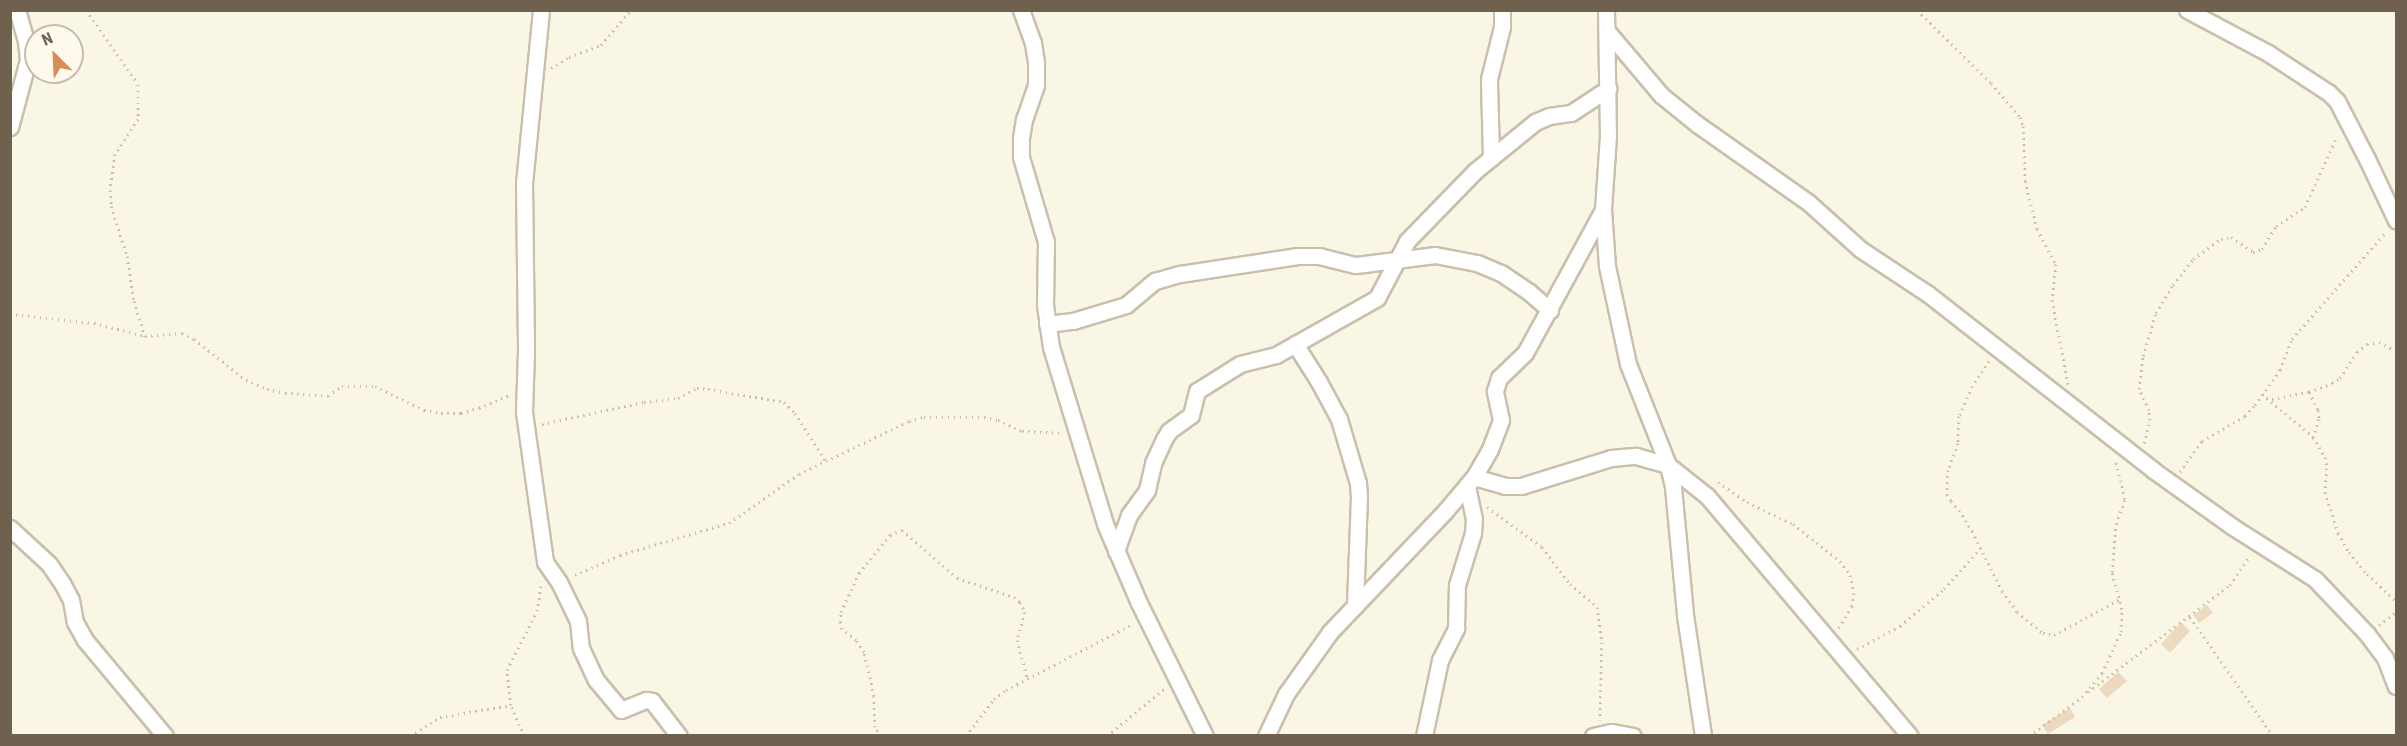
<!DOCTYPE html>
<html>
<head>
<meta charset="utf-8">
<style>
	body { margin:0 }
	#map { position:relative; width:2407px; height:746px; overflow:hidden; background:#faf6e6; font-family:"Roboto Condensed",sans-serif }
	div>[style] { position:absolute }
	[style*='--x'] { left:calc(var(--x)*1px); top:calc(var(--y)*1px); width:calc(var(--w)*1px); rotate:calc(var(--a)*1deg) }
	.building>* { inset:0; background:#ecdac0 }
	.path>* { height:3px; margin-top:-1.5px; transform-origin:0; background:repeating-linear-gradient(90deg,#d0bea4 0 1.5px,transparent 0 6px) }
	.roads { filter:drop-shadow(2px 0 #cabfad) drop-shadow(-2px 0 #cabfad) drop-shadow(0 2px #cabfad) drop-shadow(0 -2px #cabfad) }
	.minor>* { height:15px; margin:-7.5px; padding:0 7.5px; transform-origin:7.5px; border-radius:7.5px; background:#fff }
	span { translate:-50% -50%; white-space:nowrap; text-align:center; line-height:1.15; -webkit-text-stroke:5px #fdf9ec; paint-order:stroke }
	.frame { position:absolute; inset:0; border:12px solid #70604e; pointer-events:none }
	.north { position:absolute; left:24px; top:24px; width:60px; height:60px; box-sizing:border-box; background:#fdf9ec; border:2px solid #c5bcad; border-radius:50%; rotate:336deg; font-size:16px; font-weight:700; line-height:24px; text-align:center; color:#70604e }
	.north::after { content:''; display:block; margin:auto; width:21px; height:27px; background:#d68d58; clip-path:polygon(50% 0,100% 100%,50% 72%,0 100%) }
</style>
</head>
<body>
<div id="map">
	<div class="building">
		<div style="clip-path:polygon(2207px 605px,2213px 613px,2199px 623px,2193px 615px)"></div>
		<div style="clip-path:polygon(2181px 622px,2190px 631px,2170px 653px,2161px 644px)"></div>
		<div style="clip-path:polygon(2118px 672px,2127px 681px,2107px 698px,2099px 689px)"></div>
		<div style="clip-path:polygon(2070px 708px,2075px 717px,2048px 734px,2042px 725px)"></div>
	</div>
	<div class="path">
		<div style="--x:86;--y:10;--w:90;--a:54.9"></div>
		<div style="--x:138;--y:84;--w:35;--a:90"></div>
		<div style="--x:138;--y:119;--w:42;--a:123.3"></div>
		<div style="--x:115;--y:154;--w:36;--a:98"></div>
		<div style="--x:110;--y:190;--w:16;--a:86"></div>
		<div style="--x:111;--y:206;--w:52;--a:72.3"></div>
		<div style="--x:127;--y:256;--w:46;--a:81.2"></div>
		<div style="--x:134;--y:301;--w:37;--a:73"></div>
		<div style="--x:1917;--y:10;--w:104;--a:44.6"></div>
		<div style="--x:1991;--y:83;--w:45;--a:49.5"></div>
		<div style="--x:2020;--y:117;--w:9;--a:72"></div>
		<div style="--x:2023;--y:126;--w:55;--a:87.9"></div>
		<div style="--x:2025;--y:181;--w:49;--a:76"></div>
		<div style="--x:2037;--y:229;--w:40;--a:62"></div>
		<div style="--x:2056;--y:264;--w:36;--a:96"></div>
		<div style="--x:2052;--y:300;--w:86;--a:79.2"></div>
		<div style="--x:551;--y:68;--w:21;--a:-31"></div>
		<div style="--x:569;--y:57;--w:34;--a:-21"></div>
		<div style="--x:601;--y:45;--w:46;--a:-49.4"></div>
		<div style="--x:10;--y:314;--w:84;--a:6.1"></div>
		<div style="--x:94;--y:323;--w:53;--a:14.3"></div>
		<div style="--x:145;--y:336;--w:37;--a:-5"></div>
		<div style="--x:182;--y:333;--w:13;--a:27"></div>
		<div style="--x:194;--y:339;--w:66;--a:38.3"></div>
		<div style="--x:246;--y:380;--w:23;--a:23"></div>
		<div style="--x:267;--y:389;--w:18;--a:13"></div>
		<div style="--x:285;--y:393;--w:43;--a:4"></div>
		<div style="--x:328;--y:396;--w:17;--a:-36"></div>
		<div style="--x:342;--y:386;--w:33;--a:0"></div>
		<div style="--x:375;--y:386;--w:55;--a:26.1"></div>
		<div style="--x:424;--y:410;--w:17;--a:10"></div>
		<div style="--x:441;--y:413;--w:20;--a:0"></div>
		<div style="--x:461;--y:413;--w:19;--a:-16"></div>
		<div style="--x:479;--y:408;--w:34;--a:-23"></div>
		<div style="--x:1989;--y:361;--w:30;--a:124"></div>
		<div style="--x:1972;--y:386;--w:33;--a:113"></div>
		<div style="--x:1959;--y:416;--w:27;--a:92"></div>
		<div style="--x:1958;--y:443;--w:29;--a:110"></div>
		<div style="--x:1948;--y:470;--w:24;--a:92"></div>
		<div style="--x:1947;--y:494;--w:8;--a:60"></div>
		<div style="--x:1951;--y:501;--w:12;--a:48"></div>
		<div style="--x:1959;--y:510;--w:25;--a:58"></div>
		<div style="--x:1972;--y:531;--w:67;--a:63.4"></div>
		<div style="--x:2002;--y:591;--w:26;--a:54"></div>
		<div style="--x:2017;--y:612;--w:33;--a:39"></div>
		<div style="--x:2043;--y:633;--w:11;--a:10"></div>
		<div style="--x:2054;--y:635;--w:75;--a:-28.6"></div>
		<div style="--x:2309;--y:392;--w:20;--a:63"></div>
		<div style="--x:2318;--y:410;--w:9;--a:84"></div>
		<div style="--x:2319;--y:419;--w:19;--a:108"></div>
		<div style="--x:2262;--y:394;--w:67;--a:40.1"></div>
		<div style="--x:2313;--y:437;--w:23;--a:59"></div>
		<div style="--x:2325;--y:457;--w:11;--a:80"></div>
		<div style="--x:2327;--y:468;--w:24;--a:95"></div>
		<div style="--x:2325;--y:492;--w:43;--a:72.4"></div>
		<div style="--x:2338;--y:533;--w:22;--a:60"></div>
		<div style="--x:2349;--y:552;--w:28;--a:51"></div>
		<div style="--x:2367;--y:574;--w:40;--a:43"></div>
		<div style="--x:2272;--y:399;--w:38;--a:-11"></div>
		<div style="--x:2309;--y:392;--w:25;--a:-21"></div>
		<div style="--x:2332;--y:383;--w:9;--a:-32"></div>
		<div style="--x:2340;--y:378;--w:31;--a:-57"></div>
		<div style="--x:2357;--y:352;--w:13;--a:-39"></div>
		<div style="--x:2367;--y:344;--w:12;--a:-9"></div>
		<div style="--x:2379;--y:342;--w:19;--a:28"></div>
		<div style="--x:542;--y:424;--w:104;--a:-12.2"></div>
		<div style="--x:644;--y:402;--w:34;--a:-7"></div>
		<div style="--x:678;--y:398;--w:21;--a:-28"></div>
		<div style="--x:697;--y:388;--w:11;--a:5"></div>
		<div style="--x:708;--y:389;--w:77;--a:9.7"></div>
		<div style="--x:784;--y:402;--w:16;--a:45"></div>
		<div style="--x:795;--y:413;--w:56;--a:57.4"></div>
		<div style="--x:2144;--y:443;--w:24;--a:-75"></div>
		<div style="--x:2150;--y:420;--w:10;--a:-96"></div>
		<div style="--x:2149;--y:410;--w:23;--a:-115"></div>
		<div style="--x:2139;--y:389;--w:33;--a:-83"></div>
		<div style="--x:2143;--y:356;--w:45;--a:-73.2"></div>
		<div style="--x:2156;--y:313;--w:33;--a:-59"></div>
		<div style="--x:2173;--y:285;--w:33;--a:-52"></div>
		<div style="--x:2193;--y:259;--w:34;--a:-36"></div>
		<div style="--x:2221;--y:239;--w:10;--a:-11"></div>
		<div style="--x:2231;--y:237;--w:27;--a:34"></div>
		<div style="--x:2253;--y:252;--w:9;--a:-18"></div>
		<div style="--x:2262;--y:249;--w:27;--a:-59"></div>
		<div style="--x:2276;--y:226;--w:35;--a:-33"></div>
		<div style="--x:2305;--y:207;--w:78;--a:-65.7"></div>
		<div style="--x:2180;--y:472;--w:38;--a:-55"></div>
		<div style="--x:2202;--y:441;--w:50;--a:-30.2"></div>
		<div style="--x:2245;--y:416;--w:15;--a:-48"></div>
		<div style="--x:2255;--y:405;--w:43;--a:-54.5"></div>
		<div style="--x:2280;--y:370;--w:33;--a:-69"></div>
		<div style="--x:2292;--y:339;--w:141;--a:-48.7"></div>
		<div style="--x:1718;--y:482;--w:35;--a:35"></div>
		<div style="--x:1747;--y:502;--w:51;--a:25.6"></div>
		<div style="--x:1793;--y:524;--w:60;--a:38.2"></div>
		<div style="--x:1840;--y:561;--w:17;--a:54"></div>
		<div style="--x:1850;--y:575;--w:18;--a:77"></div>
		<div style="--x:1854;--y:593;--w:13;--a:99"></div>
		<div style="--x:1852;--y:606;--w:26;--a:121"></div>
		<div style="--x:1487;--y:507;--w:68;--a:36"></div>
		<div style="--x:1542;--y:547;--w:46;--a:52.9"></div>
		<div style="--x:1570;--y:584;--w:35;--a:40"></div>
		<div style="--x:1597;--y:607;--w:35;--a:82"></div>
		<div style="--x:1602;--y:642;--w:78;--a:91.5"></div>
		<div style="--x:575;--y:575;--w:49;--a:-24"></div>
		<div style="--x:620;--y:555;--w:114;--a:-16.4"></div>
		<div style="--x:729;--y:523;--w:85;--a:-35"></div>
		<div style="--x:799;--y:474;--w:122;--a:-25.7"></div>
		<div style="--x:909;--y:421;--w:16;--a:-15"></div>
		<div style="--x:924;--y:417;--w:60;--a:0"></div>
		<div style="--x:984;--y:417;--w:14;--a:12"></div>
		<div style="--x:998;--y:420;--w:26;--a:25"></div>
		<div style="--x:1022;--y:431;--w:40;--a:2.9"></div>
		<div style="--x:2190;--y:617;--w:145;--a:55.1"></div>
		<div style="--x:2379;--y:625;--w:21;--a:-37"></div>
		<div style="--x:1857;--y:649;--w:49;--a:-28.1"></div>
		<div style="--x:1900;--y:626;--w:57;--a:-40.1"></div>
		<div style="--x:1944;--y:589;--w:54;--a:-48"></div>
		<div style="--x:2088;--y:692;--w:178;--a:-37"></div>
		<div style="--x:2230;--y:585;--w:34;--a:-56"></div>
		<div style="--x:410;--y:736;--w:36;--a:-32"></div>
		<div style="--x:440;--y:717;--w:72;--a:-9.6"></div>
		<div style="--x:524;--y:736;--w:34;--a:-113"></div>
		<div style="--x:511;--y:705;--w:35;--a:-97"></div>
		<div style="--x:507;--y:670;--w:66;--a:-63"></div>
		<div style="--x:537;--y:611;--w:25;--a:-81"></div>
		<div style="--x:881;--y:736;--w:11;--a:-124"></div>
		<div style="--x:875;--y:727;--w:31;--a:-92"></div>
		<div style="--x:874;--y:696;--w:45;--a:-102.8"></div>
		<div style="--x:864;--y:652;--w:14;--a:-124"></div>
		<div style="--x:856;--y:640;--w:18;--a:-142"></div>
		<div style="--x:842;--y:629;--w:7;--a:-106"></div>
		<div style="--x:840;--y:622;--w:10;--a:-84"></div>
		<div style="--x:841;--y:612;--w:43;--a:-65.2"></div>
		<div style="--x:859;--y:573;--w:49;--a:-50.8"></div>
		<div style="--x:890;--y:535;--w:13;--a:-23"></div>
		<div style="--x:902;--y:530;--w:73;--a:41.1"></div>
		<div style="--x:957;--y:578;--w:60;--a:18.4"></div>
		<div style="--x:1014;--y:597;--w:8;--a:40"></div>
		<div style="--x:1020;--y:602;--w:11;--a:63"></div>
		<div style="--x:1025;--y:612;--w:29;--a:106"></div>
		<div style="--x:1017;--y:640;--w:39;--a:75"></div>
		<div style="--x:966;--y:736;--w:46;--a:-52.9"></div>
		<div style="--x:994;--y:699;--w:15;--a:-37"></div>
		<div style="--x:1006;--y:690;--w:141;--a:-27.5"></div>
		<div style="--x:1107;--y:736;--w:74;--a:-39.5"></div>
		<div style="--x:2029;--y:736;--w:66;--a:-36.3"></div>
		<div style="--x:2082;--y:697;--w:31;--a:-50"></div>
		<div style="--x:2102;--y:673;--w:45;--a:-65.1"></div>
		<div style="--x:2121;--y:632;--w:23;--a:-88"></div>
		<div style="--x:2122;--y:609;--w:38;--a:-105"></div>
		<div style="--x:2112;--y:572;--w:48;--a:-85.2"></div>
		<div style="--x:2116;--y:524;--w:27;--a:-70"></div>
		<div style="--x:2125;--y:499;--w:38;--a:-104"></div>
	</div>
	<div class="roads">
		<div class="minor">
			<div style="--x:541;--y:10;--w:174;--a:95.6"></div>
			<div style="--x:524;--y:183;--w:168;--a:89.3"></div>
			<div style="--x:526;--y:351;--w:61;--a:91.9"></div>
			<div style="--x:524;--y:412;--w:151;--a:82"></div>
			<div style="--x:545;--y:562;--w:24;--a:55"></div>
			<div style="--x:559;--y:582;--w:43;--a:64"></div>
			<div style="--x:578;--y:621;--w:27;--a:84"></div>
			<div style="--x:581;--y:648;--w:35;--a:65"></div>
			<div style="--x:596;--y:680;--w:39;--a:50"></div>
			<div style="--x:621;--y:710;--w:27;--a:-22"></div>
			<div style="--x:646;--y:700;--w:6;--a:9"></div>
			<div style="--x:652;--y:701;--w:44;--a:52.4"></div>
			<div style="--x:1021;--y:10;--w:35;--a:70"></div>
			<div style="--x:1033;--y:43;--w:20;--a:81"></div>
			<div style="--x:1036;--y:63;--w:22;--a:90"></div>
			<div style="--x:1036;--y:85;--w:36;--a:109"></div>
			<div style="--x:1024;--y:119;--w:20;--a:99"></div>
			<div style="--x:1021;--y:139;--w:18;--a:90"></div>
			<div style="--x:1021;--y:157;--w:89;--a:73.6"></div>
			<div style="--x:1046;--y:242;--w:63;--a:90.9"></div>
			<div style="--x:1045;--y:305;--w:42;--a:81.9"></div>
			<div style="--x:1051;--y:347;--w:185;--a:73"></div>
			<div style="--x:1105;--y:524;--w:86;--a:66.7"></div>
			<div style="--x:1139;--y:603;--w:148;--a:63.6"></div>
			<div style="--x:1606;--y:10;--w:126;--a:89.1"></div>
			<div style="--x:1608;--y:136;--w:73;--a:93.9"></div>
			<div style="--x:1603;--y:209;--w:57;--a:86"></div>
			<div style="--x:1607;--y:266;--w:100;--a:77.9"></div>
			<div style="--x:1628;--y:364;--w:109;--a:68.4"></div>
			<div style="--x:1668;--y:465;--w:23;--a:77"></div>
			<div style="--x:1673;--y:487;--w:129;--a:84.6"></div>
			<div style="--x:1685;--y:615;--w:122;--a:81.5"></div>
			<div style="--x:2187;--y:10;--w:92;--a:28"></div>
			<div style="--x:2268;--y:53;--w:73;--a:33.3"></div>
			<div style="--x:2329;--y:93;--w:11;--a:45"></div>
			<div style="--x:2337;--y:101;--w:65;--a:62.7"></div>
			<div style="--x:2367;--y:159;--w:68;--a:64.6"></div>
			<div style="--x:1607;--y:31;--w:84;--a:49.8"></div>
			<div style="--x:1661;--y:95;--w:46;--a:38.9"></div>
			<div style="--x:1697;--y:124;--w:137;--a:35.2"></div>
			<div style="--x:1809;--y:203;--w:69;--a:42"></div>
			<div style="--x:1860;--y:249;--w:82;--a:33.5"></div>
			<div style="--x:1928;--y:294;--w:286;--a:38"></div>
			<div style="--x:2153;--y:470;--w:98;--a:35.5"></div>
			<div style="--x:2233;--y:527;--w:97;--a:32.4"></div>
			<div style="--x:2315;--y:579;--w:76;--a:46.6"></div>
			<div style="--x:2367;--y:634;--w:30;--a:53"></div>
			<div style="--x:2385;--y:658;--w:30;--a:69"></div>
			<div style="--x:10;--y:127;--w:69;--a:-75"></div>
			<div style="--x:28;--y:60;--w:19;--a:-96"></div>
			<div style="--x:26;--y:41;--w:32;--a:-106"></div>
			<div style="--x:1491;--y:158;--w:79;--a:-91.5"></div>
			<div style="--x:1489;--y:79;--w:54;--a:-76"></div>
			<div style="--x:1502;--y:27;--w:17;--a:-90"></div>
			<div style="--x:1047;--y:324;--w:26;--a:-7"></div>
			<div style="--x:1073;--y:321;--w:55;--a:-16.8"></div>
			<div style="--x:1126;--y:305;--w:38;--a:-40"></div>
			<div style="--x:1155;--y:281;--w:26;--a:-16"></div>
			<div style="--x:1180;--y:274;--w:119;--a:-8.7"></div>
			<div style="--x:1298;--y:256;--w:21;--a:0"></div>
			<div style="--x:1319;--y:256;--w:38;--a:14"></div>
			<div style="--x:1356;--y:265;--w:80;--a:-7.2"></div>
			<div style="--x:1435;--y:255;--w:43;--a:10.8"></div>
			<div style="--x:1477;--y:263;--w:26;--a:23"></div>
			<div style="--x:1501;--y:273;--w:34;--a:34"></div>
			<div style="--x:1529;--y:292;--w:28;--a:41"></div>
			<div style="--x:1295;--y:344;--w:45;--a:57.7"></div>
			<div style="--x:1319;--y:382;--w:42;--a:61.6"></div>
			<div style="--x:1339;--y:419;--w:67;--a:73.5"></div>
			<div style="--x:1358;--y:483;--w:13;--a:86"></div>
			<div style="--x:1359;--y:496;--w:110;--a:92.1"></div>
			<div style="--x:1474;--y:477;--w:32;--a:16"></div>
			<div style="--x:1505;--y:486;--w:16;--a:0"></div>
			<div style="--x:1521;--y:486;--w:94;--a:-17.3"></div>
			<div style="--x:1611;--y:458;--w:25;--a:-5"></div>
			<div style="--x:1636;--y:456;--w:33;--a:16"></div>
			<div style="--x:1668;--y:465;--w:50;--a:38.5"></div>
			<div style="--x:1707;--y:496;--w:314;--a:49.8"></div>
			<div style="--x:10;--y:528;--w:53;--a:42.7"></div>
			<div style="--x:49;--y:564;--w:23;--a:56"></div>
			<div style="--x:62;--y:583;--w:19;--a:62"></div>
			<div style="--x:71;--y:600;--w:22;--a:80"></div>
			<div style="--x:75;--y:622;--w:21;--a:61"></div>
			<div style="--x:85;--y:640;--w:125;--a:50.2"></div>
			<div style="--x:1116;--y:551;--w:38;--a:-70"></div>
			<div style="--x:1129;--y:515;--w:31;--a:-54"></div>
			<div style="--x:1147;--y:490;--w:28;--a:-77"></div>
			<div style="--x:1153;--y:463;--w:26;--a:-65"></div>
			<div style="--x:1164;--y:439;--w:9;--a:-58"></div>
			<div style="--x:1169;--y:431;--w:27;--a:-36"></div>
			<div style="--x:1191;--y:415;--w:25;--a:-76"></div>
			<div style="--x:1197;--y:391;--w:51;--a:-32.1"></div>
			<div style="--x:1240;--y:364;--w:37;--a:-14"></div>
			<div style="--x:1276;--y:355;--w:116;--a:-29.4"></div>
			<div style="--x:1377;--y:298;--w:64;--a:-62.2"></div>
			<div style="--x:1407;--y:241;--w:98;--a:-45.8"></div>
			<div style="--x:1475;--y:171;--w:77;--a:-39.2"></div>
			<div style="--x:1535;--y:122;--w:15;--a:-23"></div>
			<div style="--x:1549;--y:116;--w:22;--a:-8"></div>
			<div style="--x:1571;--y:113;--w:45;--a:-33.3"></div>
			<div style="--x:1266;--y:736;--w:47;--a:-64.5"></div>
			<div style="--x:1286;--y:694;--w:76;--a:-54.6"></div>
			<div style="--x:1330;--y:632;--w:168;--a:-46.4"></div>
			<div style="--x:1446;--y:510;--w:43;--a:-49.7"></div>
			<div style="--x:1474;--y:477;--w:32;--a:-60"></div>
			<div style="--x:1490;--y:449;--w:31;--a:-69"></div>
			<div style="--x:1501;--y:420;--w:30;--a:-102"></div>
			<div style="--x:1495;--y:391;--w:14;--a:-73"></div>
			<div style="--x:1499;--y:378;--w:36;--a:-44"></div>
			<div style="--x:1525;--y:353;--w:163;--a:-61.4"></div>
			<div style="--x:1424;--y:736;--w:78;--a:-78.1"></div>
			<div style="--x:1440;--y:660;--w:36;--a:-63"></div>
			<div style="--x:1456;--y:628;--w:43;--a:-88.7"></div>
			<div style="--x:1457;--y:585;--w:54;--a:-72.9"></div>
			<div style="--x:1473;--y:533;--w:14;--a:-86"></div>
			<div style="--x:1474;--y:519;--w:33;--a:-102"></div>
			<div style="--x:1593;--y:736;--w:18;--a:-13"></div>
			<div style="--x:1611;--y:732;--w:22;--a:10"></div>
		</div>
	</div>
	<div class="frame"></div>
	<div class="north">N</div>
</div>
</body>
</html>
